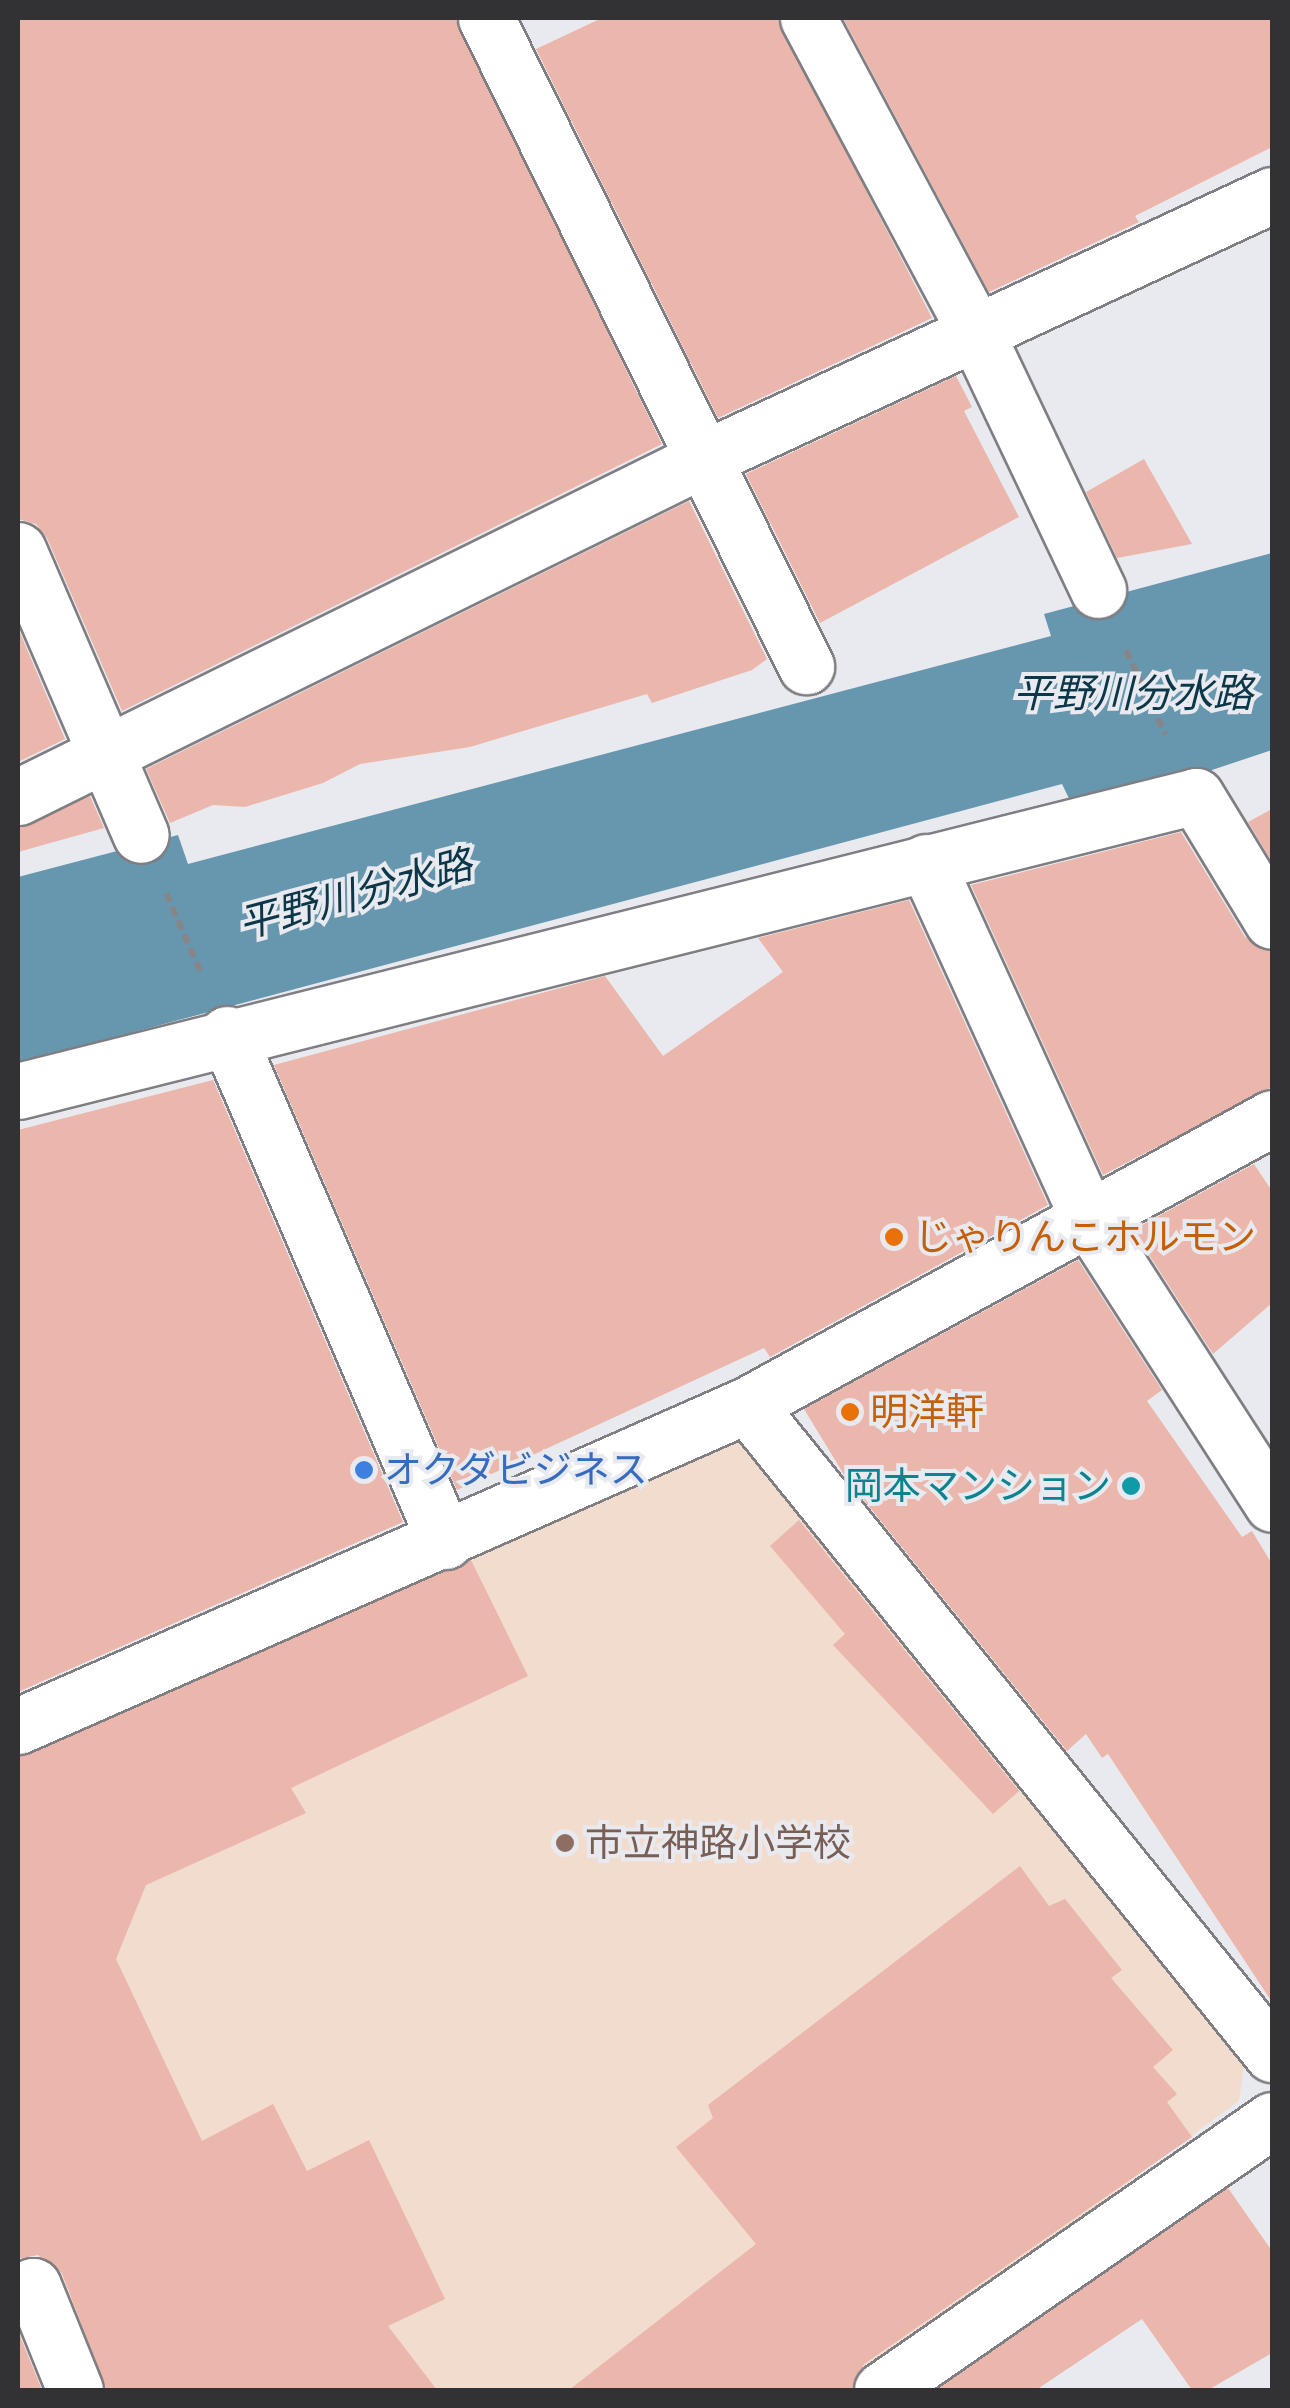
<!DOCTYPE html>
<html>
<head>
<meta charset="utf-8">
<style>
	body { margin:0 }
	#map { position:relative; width:1290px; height:2408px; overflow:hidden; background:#e9eaef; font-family:"Titillium Web","Noto Sans JP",sans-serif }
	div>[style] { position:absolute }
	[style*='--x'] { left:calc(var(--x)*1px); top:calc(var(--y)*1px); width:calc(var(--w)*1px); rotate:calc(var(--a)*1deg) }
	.education>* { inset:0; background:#f1dcce }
	.water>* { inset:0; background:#6697af }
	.building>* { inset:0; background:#ebb6ac }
	.path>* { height:6px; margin-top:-3px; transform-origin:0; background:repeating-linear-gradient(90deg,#86868a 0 10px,transparent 0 15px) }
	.roads { filter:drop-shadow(2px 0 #7e7e83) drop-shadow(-2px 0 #7e7e83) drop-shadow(0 2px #7e7e83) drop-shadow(0 -2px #7e7e83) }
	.minor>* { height:55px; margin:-27.5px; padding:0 27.5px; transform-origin:27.5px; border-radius:27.5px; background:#fff }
	.dots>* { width:28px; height:28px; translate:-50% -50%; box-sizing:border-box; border:5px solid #e9eaef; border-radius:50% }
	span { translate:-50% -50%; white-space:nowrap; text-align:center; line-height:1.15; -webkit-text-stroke:8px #e9eaef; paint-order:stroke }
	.food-label { font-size:38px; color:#c56008 }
	.left { translate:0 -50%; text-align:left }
	.shop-label { font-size:38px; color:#366cbe }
	.culture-label { font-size:38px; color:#0d838f }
	.right { translate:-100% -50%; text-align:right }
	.education-label { font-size:38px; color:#785e54 }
	.water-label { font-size:40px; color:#0b3749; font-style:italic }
	.frame { position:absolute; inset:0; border:20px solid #323234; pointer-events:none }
</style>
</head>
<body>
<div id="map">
	<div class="education">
		<div style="clip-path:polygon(744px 1427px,1247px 2044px,1239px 2101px,846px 2390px,111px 2390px,18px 2203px,18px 1942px,74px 1911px,18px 1775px,18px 1751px)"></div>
	</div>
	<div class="water">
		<div style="clip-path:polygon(1272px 553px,1272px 750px,1077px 815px,1062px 784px,18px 1063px,18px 877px,178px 835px,188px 864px,1051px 636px,1044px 614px)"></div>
	</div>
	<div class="building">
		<div style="clip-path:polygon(18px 18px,455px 18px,662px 444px,122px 711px,47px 538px,36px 524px,18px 519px)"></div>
		<div style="clip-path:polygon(602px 18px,777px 18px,932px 318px,718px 418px,536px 49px)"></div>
		<div style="clip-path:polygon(843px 18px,1272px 18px,1272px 147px,1135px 216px,1139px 222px,989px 292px)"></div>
		<div style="clip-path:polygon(956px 376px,972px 407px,964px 411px,1019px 517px,820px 623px,746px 474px)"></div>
		<div style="clip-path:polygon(1144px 459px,1192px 544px,1117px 558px,1086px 492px)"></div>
		<div style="clip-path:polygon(689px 501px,767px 659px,752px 670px,652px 703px,647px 694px,470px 747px,360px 764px,323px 783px,245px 807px,213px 805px,170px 823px,146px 769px)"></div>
		<div style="clip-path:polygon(18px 628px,65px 739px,18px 762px)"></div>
		<div style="clip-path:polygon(90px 796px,104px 828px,18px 852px,18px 828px)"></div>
		<div style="clip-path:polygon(1272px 809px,1272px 862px,1248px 822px)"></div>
		<div style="clip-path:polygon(1181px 832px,1245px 937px,1272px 952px,1272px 1087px,1103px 1175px,971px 885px)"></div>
		<div style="clip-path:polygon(909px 900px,1048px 1205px,770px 1357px,764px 1348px,457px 1490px,274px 1065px,605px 976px,663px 1056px,783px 972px,758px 938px)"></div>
		<div style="clip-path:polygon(213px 1080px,403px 1522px,18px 1692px,18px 1130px)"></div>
		<div style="clip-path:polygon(1254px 1164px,1272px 1191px,1272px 1303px,1213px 1354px,1133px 1230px)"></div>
		<div style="clip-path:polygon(1078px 1260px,1162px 1390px,1147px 1401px,1242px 1537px,1252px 1531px,1272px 1564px,1272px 2002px,1108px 1754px,1102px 1758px,1086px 1734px,1067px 1751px,846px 1478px,804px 1409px)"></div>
		<div style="clip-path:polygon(799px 1520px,1019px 1791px,993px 1814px,833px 1645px,845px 1634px,770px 1546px)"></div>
		<div style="clip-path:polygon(471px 1560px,528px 1676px,291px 1788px,306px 1813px,146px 1885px,116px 1959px,202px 2141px,273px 2104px,307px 2171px,369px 2140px,445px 2299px,388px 2326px,437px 2390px,106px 2390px,62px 2273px,38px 2255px,18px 2259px,18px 1757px)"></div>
		<div style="clip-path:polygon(1020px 1866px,1049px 1906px,1065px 1899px,1122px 1970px,1111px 1978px,1173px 2050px,1153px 2067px,1177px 2094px,1167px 2102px,1192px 2137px,864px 2364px,851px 2390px,569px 2390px,756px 2244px,676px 2147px,713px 2118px,708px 2105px)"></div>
		<div style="clip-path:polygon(1228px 2188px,1272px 2251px,1272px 2353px,1208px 2390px,1192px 2390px,1142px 2319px,1036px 2390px,936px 2390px)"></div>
		<div style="clip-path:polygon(18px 2331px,42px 2390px,18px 2390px)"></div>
	</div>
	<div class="path">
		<div style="--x:1126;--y:650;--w:93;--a:65.1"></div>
		<div style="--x:166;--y:893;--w:87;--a:66.4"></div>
	</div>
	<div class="roads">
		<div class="minor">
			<div style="--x:486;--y:18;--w:723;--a:63.72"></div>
			<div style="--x:808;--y:18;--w:361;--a:61.9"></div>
			<div style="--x:978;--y:337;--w:280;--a:64.6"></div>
			<div style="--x:18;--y:550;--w:310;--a:66.7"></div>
			<div style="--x:18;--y:797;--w:764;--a:-26.26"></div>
			<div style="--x:703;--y:459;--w:627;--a:-24.89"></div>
			<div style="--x:926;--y:862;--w:391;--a:65.5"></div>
			<div style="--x:1088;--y:1218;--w:340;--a:57.2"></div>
			<div style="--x:227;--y:1034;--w:552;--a:66.73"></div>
			<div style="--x:18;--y:1091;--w:1214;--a:-14.06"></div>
			<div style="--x:1196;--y:796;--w:146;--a:58.7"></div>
			<div style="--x:747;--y:1405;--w:835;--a:51.03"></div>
			<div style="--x:18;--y:1726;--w:797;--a:-23.77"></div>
			<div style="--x:747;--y:1405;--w:598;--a:-28.66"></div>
			<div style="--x:18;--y:2292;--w:16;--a:-22"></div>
			<div style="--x:33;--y:2286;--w:112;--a:68"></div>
			<div style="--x:882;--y:2390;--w:474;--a:-34.7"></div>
		</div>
	</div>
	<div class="dots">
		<div style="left:894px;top:1237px;background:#e8710a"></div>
		<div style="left:850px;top:1412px;background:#e8710a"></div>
		<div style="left:364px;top:1470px;background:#3f7fe0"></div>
		<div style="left:1131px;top:1486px;background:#0f9aa8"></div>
		<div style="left:565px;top:1843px;background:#8d6e63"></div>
	</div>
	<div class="food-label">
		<span class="left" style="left:914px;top:1237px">じゃりんこホルモン</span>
		<span class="left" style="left:870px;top:1412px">明洋軒</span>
	</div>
	<div class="shop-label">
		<span class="left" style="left:384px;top:1470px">オクダビジネス</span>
	</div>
	<div class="culture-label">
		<span class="right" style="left:1111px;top:1486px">岡本マンション</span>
	</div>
	<div class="education-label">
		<span class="left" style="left:585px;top:1843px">市立神路小学校</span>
	</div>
	<div class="water-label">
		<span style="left:1133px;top:693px">平野川分水路</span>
		<span style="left:355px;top:894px;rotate:-15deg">平野川分水路</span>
	</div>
	<div class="frame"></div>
</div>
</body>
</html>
